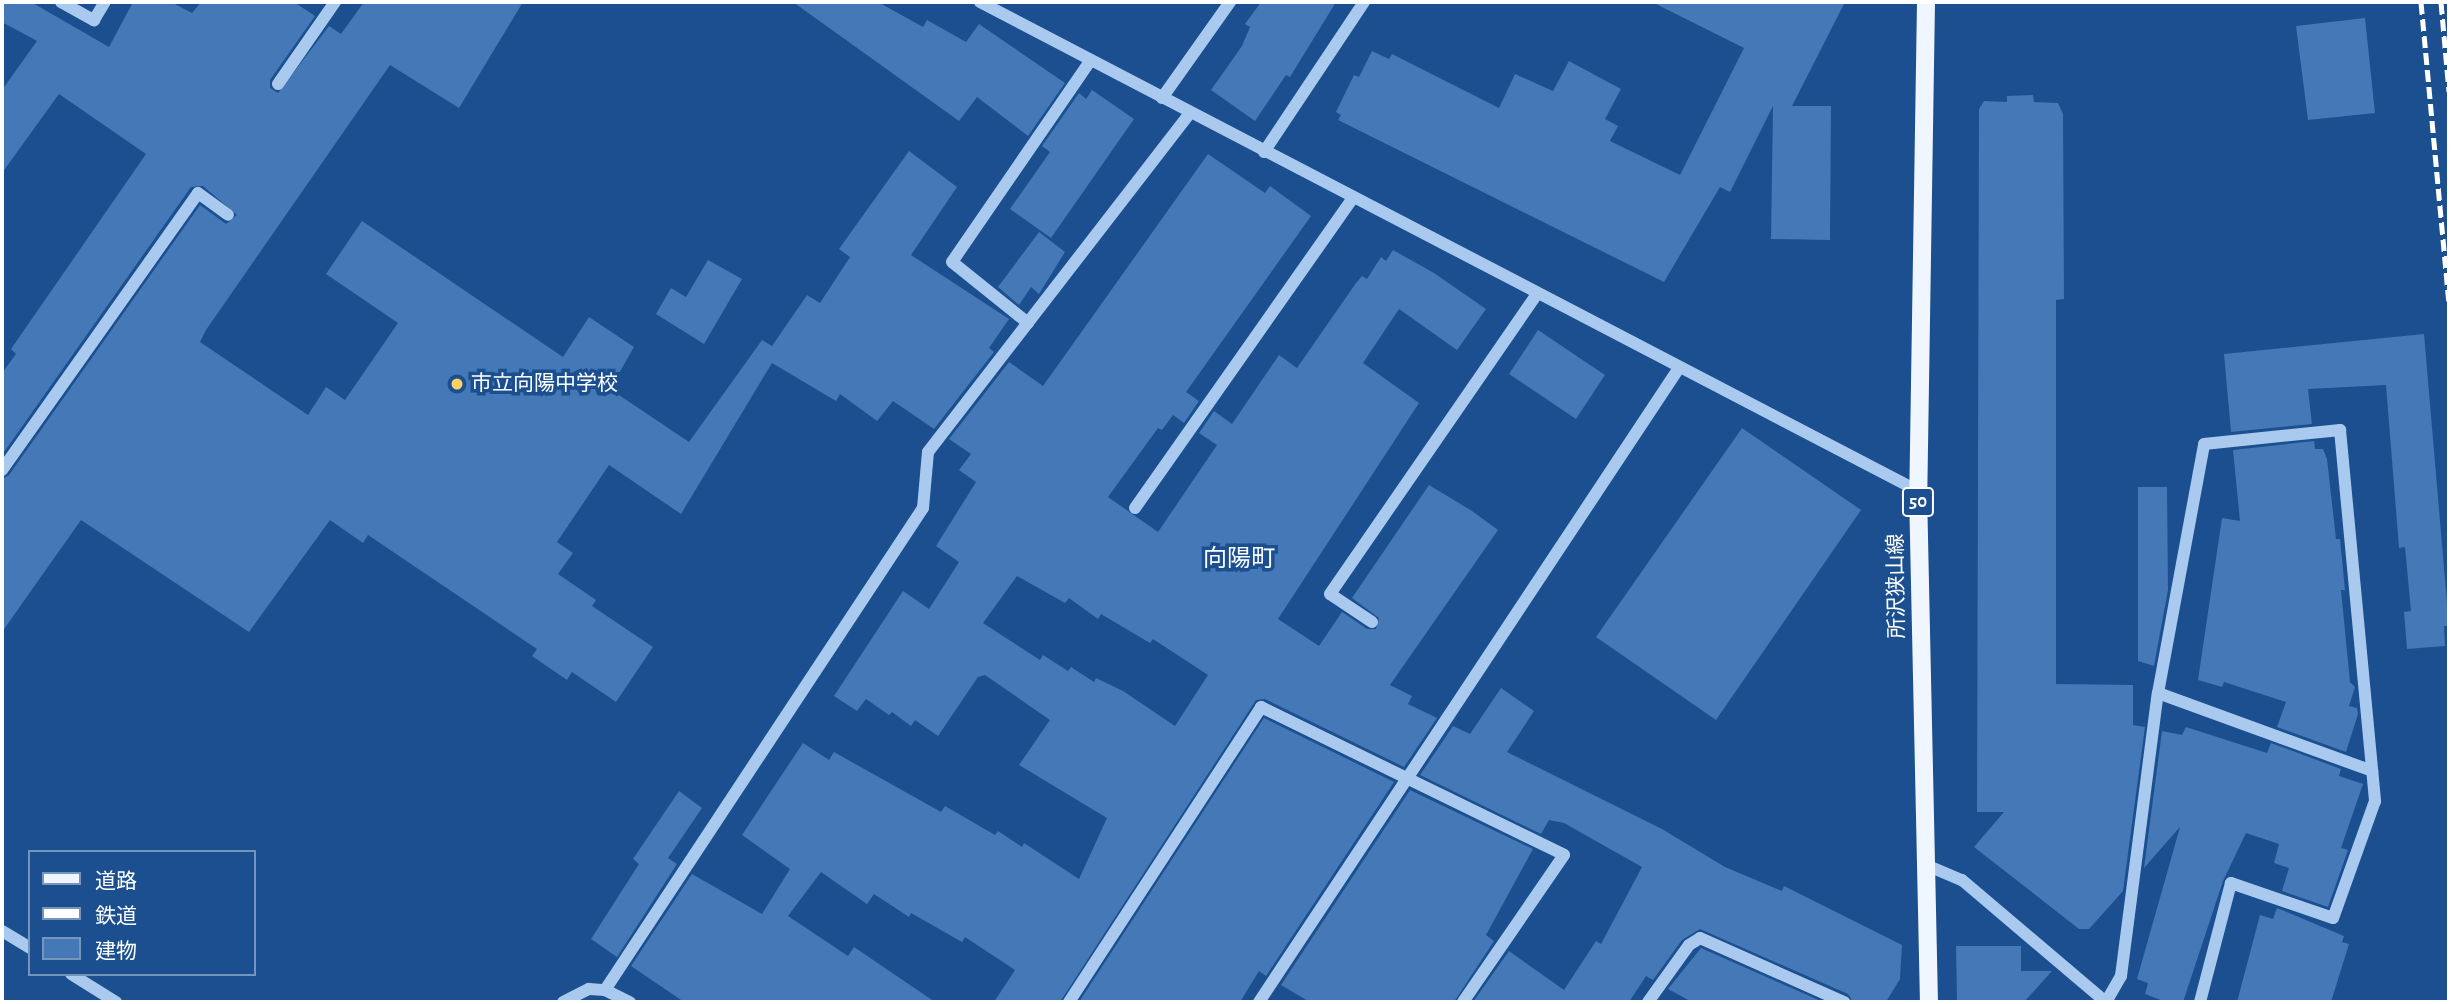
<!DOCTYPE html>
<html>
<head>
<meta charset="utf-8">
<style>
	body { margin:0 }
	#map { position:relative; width:2451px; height:1004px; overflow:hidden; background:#1b4f8f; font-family:"Alegreya Sans","Noto Sans JP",sans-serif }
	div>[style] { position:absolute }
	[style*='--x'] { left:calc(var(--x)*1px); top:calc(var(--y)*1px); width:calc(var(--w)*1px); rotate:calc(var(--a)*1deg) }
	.building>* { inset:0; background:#4478b7 }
	.minor>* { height:12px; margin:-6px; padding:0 6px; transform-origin:6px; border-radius:6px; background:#a9c9ee }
	.major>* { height:18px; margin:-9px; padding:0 9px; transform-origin:9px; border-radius:9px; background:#f0f6ff }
	.rail>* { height:5px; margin-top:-2.5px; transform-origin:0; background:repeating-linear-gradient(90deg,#fff 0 12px,transparent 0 17px) }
	.dots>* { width:19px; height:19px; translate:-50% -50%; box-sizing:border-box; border:4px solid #1b4f8f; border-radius:50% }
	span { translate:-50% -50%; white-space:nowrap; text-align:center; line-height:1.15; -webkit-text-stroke:7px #1b4f8f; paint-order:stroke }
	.shield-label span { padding:2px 5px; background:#1b4f8f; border:2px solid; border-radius:5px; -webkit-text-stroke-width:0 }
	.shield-label { font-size:19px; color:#fff; font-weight:700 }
	.poi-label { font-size:21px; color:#fff }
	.left { translate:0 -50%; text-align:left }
	.street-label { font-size:21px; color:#fff }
	.quarter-label { font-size:24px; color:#fff }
	.frame { position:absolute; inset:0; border:4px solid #fff; pointer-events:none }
	.legend { position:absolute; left:28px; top:850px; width:228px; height:126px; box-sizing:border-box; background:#1b4f8f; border:2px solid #7695bc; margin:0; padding:9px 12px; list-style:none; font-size:21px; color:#fff }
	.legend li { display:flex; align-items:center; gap:14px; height:35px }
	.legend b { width:35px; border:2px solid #7695bc }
</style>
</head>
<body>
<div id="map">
	<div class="building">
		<div style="clip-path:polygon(2px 2px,31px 2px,109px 47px,133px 2px,171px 2px,192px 13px,201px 2px,294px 2px,315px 16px,270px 80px,270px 88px,278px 93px,329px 26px,341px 34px,364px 2px,523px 2px,459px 108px,390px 65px,206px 330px,200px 342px,308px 415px,326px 387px,345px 400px,398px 323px,326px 274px,362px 221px,563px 357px,589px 317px,634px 347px,610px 389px,689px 442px,762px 340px,772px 346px,807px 295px,820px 303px,850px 257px,839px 249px,909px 151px,957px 187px,911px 255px,1009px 319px,989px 348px,994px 352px,934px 429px,893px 401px,877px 421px,840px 394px,836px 401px,772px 363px,681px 514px,609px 465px,557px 542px,573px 553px,558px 574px,596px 600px,592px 606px,653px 647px,616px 702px,572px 672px,567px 680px,532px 656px,537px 649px,368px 535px,363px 543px,330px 520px,249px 632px,81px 520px,2px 632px,2px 479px,9px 475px,200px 205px,226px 224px,237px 215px,203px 186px,191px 187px,2px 455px,2px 373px,16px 354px,11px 349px,146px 154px,59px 94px,2px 173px,2px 90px,37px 41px,2px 22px)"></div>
		<div style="clip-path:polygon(793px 2px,878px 2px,923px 27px,927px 20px,966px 42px,979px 24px,1065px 83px,1028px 136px,977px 97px,959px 121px)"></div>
		<div style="clip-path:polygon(1261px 2px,1336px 2px,1290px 77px,1286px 75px,1255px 121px,1211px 90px,1242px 46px,1250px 27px,1245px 24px)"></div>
		<div style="clip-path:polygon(1652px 2px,1845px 2px,1792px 106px,1831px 106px,1830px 240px,1771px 239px,1773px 106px,1730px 192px,1720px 187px,1664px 282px,1338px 120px,1341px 115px,1336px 112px,1354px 75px,1359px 77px,1372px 51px,1389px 59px,1392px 54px,1499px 108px,1515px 74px,1553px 91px,1569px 61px,1621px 89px,1605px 119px,1618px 126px,1610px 141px,1680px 175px,1744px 48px)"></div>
		<div style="clip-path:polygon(2365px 18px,2375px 113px,2308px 120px,2296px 26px)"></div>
		<div style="clip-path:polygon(1092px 90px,1134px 119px,1051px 238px,1010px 209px,1050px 152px,1042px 146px,1079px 93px,1086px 99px)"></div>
		<div style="clip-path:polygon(2033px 95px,2034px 102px,2058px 103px,2063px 114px,2064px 299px,2056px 300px,2056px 684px,2133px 685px,2133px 725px,2145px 727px,2123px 891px,2089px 929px,2079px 929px,1974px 847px,2004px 812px,1977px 812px,1979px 109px,1984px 101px,2007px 102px,2007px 96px)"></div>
		<div style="clip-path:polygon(evenodd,1208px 154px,1265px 193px,1270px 186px,1311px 216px,1186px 392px,1199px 401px,1184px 423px,1173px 415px,1162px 430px,1158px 428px,1108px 497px,1158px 532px,1217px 445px,1199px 433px,1214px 411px,1232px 424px,1279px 355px,1297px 368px,1356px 283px,1362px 276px,1367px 279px,1381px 257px,1386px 261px,1393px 250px,1434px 273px,1486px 309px,1457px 350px,1399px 309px,1363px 363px,1419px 403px,1278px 619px,1319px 646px,1342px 612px,1367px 629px,1376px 629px,1379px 618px,1352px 598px,1429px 485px,1472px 511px,1498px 530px,1390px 685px,1412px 696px,1408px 704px,1437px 718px,1404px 767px,1265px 699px,1256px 700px,1060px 1002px,994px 1002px,1015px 970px,965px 937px,962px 942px,911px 913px,909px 917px,874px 894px,867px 904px,821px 872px,788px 916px,848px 956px,854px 947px,935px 1002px,684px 1002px,631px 966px,692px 874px,762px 914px,790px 869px,742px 835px,803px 743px,829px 760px,834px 752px,941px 812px,945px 806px,995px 835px,998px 831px,1022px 847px,1024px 843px,1079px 879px,1107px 818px,1019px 765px,1050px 720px,985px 675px,978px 677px,938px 736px,915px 720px,911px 726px,892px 712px,889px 715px,866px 699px,857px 711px,834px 696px,903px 591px,929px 609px,959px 562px,936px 546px,976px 482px,959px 470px,971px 454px,949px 439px,1009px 362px,1043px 386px,1208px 154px,1017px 576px,1065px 603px,1069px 598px,1098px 619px,1101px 614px,1150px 643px,1153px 639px,1208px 675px,1175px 726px,1123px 691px,1096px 678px,1094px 682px,1071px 667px,1068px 671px,1043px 655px,1040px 660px,983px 623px,1017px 576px)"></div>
		<div style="clip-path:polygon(1039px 232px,1065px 252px,1039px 294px,1031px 287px,1019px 305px,998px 287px)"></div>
		<div style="clip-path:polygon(708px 260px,742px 279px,704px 344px,656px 314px,671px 288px,686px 297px)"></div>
		<div style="clip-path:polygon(1538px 330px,1605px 375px,1576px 419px,1509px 374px)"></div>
		<div style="clip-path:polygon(2424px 334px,2449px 626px,2444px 626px,2445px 646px,2407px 649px,2404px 612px,2411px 611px,2405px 547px,2399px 548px,2386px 385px,2308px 389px,2312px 424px,2231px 432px,2224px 354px)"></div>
		<div style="clip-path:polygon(1742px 428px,1861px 510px,1716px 720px,1596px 637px)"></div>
		<div style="clip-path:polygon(2314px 441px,2315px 449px,2323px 449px,2327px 459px,2336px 539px,2340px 539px,2345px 590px,2341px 590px,2350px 682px,2355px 687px,2349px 706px,2357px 708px,2358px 714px,2346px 752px,2277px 727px,2286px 702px,2224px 682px,2222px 687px,2198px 680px,2222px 518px,2240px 521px,2233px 450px)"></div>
		<div style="clip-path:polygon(2138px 487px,2167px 487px,2168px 590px,2154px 666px,2138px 661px)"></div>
		<div style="clip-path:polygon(1501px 688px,1534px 711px,1507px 752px,1662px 829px,1725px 867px,1782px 891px,1784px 886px,1902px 945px,1900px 979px,1886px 1002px,1853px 1002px,1848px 994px,1700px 929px,1682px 940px,1653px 980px,1646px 976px,1629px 1002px,1473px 1002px,1509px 951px,1564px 990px,1596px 941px,1601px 944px,1642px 867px,1564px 823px,1549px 820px,1541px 834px,1420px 775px,1453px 726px,1470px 734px)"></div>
		<div style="clip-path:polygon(1264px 718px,1394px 782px,1266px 976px,1259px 971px,1240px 1002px,1079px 1002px)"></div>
		<div style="clip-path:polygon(2186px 727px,2267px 753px,2271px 743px,2341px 769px,2339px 776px,2363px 784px,2341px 848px,2348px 850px,2328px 907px,2282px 891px,2289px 868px,2274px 863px,2279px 844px,2246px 833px,2223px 881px,2183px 1002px,2166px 1002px,2145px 994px,2148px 983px,2137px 979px,2180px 827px,2144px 868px,2162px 731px,2182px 735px)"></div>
		<div style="clip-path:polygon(1410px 790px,1533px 849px,1486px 935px,1494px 941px,1454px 1002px,1310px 1002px,1281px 985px)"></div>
		<div style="clip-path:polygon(679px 791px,702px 808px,668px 858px,677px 864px,617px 957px,591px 939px,639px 864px,633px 859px)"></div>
		<div style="clip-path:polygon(2277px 908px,2344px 936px,2342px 942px,2349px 944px,2331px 1002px,2237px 1002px,2260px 915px,2273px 919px)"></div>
		<div style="clip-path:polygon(1956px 946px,2021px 946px,2021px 971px,2052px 971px,2024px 1002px,1957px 1002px)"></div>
		<div style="clip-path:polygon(1701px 948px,1823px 1002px,1692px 1002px,1668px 989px)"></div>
	</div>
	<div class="minor">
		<div style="--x:61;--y:2;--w:38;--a:29"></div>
		<div style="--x:94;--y:20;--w:21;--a:-59"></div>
		<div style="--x:980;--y:2;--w:1058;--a:27.53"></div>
		<div style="--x:278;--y:84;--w:100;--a:-55.2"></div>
		<div style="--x:1162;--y:98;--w:118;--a:-54.7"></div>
		<div style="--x:1264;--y:152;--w:180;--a:-56.3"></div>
		<div style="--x:1028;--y:323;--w:97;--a:-141.2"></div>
		<div style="--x:952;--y:262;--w:245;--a:-55.5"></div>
		<div style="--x:2;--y:470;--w:339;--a:-54.7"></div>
		<div style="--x:198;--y:193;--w:37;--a:36"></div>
		<div style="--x:1135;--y:508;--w:379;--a:-54.9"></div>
		<div style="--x:1372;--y:622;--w:50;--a:-146.3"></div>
		<div style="--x:1330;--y:594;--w:364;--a:-55.4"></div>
		<div style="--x:2158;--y:693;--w:228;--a:20"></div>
		<div style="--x:1926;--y:865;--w:39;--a:23"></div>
		<div style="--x:1962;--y:880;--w:189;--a:40.3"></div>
		<div style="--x:2;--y:931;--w:33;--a:31"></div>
		<div style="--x:71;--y:974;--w:53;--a:31.9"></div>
		<div style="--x:605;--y:990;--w:28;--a:26"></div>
		<div style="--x:563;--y:1002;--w:29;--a:-27"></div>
		<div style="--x:589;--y:989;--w:16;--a:4"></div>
		<div style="--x:605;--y:990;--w:577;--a:-56.59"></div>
		<div style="--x:923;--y:508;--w:56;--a:-84.9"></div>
		<div style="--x:928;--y:452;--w:428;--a:-52.3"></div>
		<div style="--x:1069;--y:1002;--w:352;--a:-56.9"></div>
		<div style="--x:1261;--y:707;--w:337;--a:26"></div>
		<div style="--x:1564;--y:855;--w:178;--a:124.5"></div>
		<div style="--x:1259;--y:1002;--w:760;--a:-56.48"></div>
		<div style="--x:1648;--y:1002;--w:70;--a:-54.3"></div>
		<div style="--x:1689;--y:945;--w:13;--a:-32"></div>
		<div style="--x:1700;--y:938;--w:158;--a:24"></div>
		<div style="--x:2106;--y:1002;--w:30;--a:-60"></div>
		<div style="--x:2121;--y:976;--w:285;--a:-82.6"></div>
		<div style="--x:2158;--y:693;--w:253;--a:-79.5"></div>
		<div style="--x:2204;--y:444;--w:137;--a:-5.9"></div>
		<div style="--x:2340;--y:430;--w:373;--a:84.6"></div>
		<div style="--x:2375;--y:801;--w:124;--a:109.7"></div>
		<div style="--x:2333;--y:918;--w:108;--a:-161.1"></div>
		<div style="--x:2231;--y:883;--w:123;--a:104.6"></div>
	</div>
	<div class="major">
		<div style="--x:1926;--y:2;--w:489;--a:90.9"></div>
		<div style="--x:1918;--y:491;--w:511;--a:88.77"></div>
	</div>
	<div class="rail">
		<div style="--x:2421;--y:2;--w:300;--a:84.7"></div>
		<div style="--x:2441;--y:2;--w:90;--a:84.9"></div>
	</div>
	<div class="dots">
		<div style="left:457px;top:384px;background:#ffd166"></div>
	</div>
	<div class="shield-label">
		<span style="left:1918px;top:502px">50</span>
	</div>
	<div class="poi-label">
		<span class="left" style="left:471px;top:384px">市立向陽中学校</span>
	</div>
	<div class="street-label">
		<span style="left:1897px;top:586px;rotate:-91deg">所沢狭山線</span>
	</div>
	<div class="quarter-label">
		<span style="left:1239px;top:560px">向陽町</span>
	</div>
	<div class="frame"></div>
	<ul class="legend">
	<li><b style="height:9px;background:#f0f6ff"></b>道路</li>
	<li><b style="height:9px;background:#fff"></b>鉄道</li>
	<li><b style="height:19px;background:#4478b7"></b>建物</li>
	</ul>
</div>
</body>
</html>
